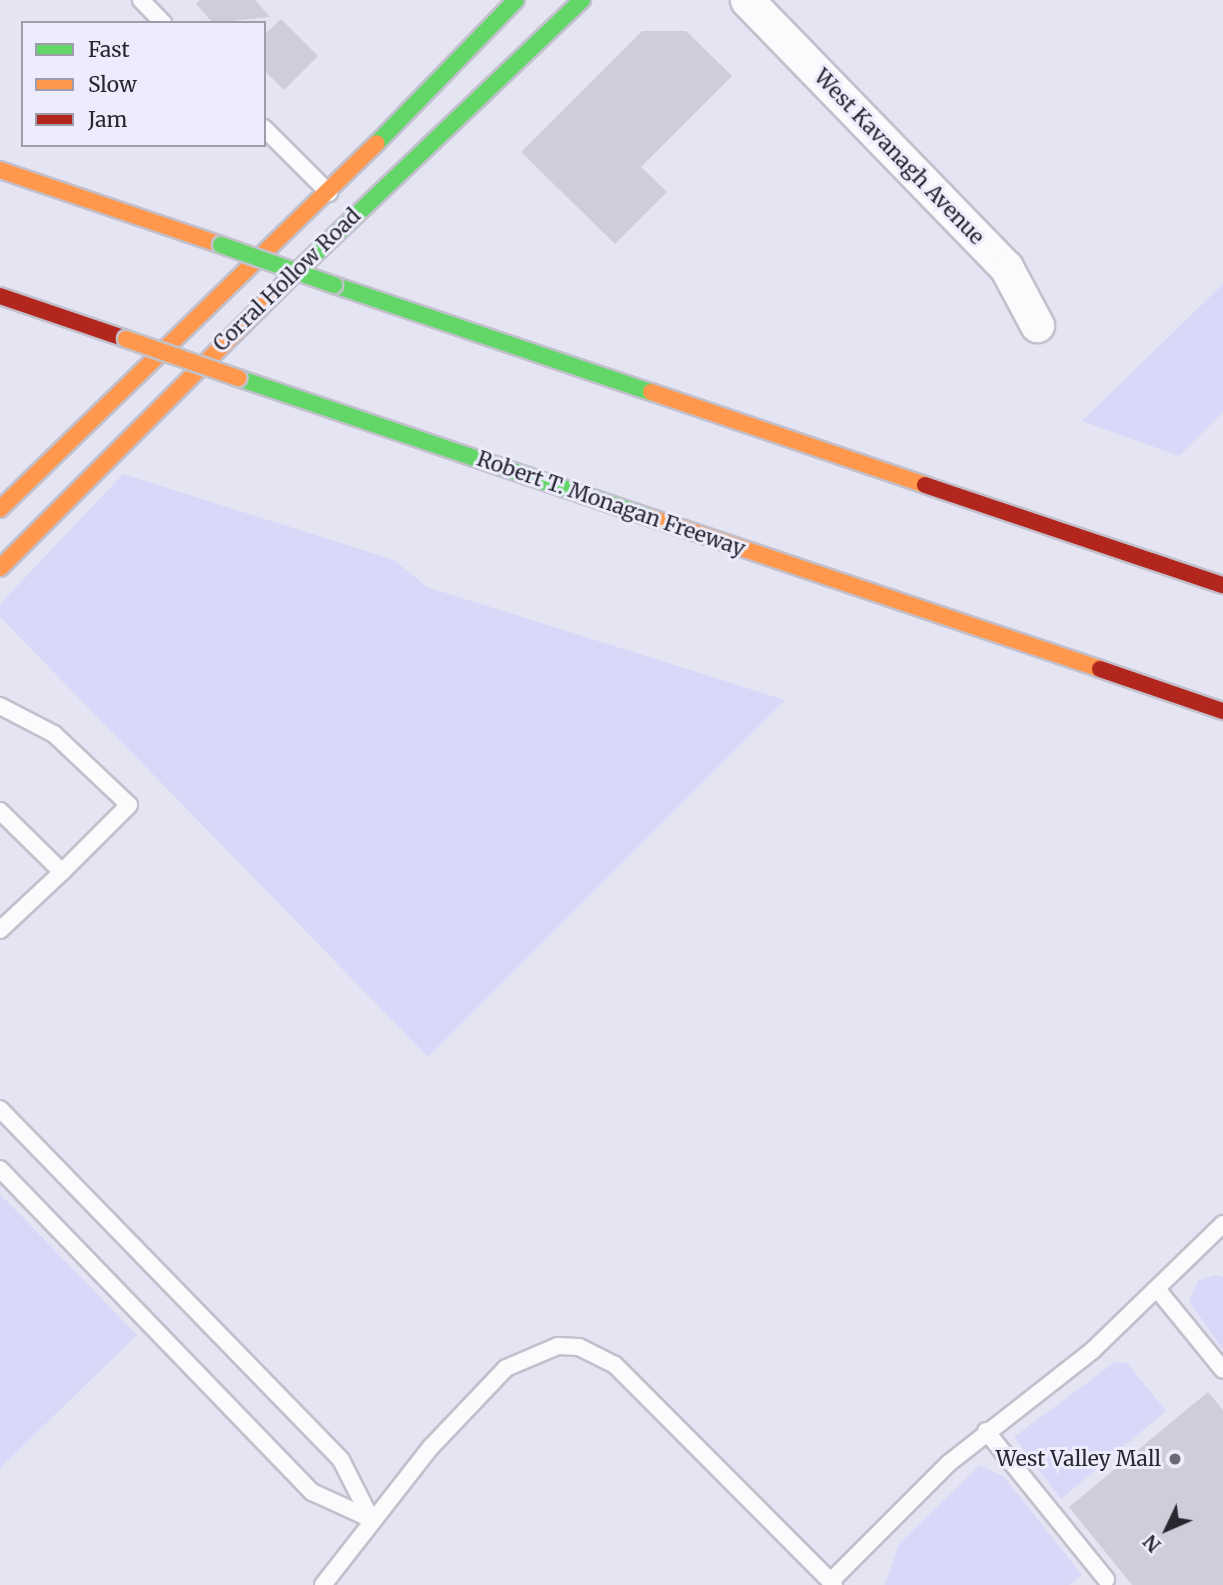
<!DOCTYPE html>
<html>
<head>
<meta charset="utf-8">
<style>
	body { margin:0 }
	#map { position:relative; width:1223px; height:1585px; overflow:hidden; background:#e5e4f3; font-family:Merriweather,serif }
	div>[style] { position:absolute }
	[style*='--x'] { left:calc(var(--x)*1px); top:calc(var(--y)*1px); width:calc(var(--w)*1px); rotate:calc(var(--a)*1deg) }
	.green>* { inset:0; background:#dad8f8 }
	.building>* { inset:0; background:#cecdda }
	.roads { filter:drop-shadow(2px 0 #c1c0cc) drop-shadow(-2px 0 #c1c0cc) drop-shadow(0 2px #c1c0cc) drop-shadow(0 -2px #c1c0cc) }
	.lane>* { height:16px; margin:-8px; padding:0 8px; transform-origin:8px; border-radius:8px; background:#fbfbfd }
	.street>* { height:33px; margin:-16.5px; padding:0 16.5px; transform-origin:16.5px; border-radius:16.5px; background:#fbfbfd }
	.fast>* { height:16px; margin:-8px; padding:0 8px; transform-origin:8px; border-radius:8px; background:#63d668 }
	.slow>* { height:16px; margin:-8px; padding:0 8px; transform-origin:8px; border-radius:8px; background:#ff974d }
	.jam>* { height:16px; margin:-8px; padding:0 8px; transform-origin:8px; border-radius:8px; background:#b3261e }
	.bridges { filter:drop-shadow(2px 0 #c2c2ca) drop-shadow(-2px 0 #c2c2ca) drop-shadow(0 2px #c2c2ca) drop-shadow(0 -2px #c2c2ca) }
	.fast-bridge>* { height:16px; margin:-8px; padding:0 8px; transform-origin:8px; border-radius:8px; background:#63d668 }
	.slow-bridge>* { height:16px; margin:-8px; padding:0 8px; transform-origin:8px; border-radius:8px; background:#ff974d }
	.dots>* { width:19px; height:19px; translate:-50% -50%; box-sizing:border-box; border:4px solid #edecfd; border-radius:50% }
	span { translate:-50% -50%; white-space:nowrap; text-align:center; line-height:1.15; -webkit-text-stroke:6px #edecfd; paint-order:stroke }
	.street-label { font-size:21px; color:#282731 }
	.poi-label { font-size:21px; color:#282731 }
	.right { translate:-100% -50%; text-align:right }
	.legend { position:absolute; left:21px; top:21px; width:245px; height:126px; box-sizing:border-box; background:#edecfd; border:2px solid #9e9dab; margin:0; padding:9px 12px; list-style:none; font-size:21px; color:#282731 }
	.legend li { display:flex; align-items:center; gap:14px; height:35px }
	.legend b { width:35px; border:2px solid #9e9dab }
	.north { position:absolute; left:1132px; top:1494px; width:70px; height:70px; -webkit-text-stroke:5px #edecfd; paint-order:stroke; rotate:226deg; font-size:19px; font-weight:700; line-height:28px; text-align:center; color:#282731 }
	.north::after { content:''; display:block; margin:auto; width:24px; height:32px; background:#282731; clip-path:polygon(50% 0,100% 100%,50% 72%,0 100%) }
</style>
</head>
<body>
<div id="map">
	<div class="green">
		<div style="clip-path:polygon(1223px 284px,1223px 412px,1179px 456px,1082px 421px)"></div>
		<div style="clip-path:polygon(123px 474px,394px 560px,427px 587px,785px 700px,428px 1057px,0 617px,0 604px)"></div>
		<div style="clip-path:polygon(0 1194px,137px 1335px,0 1468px)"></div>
		<div style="clip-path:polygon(1215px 1275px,1223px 1277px,1223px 1350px,1189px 1301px,1198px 1281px)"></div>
		<div style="clip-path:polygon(1115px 1362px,1127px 1363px,1166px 1411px,1061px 1499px,1014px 1437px)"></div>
		<div style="clip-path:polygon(980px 1465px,1004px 1477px,1082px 1575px,1069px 1585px,885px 1585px,899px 1544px)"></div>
	</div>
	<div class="building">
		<div style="clip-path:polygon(200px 0,255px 0,270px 17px,213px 23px,196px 4px)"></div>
		<div style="clip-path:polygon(281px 19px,318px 56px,284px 90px,264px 70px,264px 35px)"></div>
		<div style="clip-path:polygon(642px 31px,686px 31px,732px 76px,641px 167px,667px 192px,615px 244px,521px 152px)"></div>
		<div style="clip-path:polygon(1208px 1392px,1223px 1410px,1223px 1585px,1132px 1585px,1069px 1507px)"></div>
	</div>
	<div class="roads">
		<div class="lane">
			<div style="--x:141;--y:0;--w:32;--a:46"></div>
			<div style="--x:264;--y:128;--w:92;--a:45"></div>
			<div style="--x:0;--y:706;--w:61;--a:27.4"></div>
			<div style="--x:54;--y:734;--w:103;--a:43.4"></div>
			<div style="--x:129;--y:805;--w:95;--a:135"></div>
			<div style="--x:0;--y:811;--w:87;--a:44.5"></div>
			<div style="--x:62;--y:872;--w:85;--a:136.9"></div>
			<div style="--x:0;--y:1109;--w:489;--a:45.8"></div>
			<div style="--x:341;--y:1460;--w:66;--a:63"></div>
			<div style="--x:0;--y:1169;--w:449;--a:46"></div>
			<div style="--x:312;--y:1492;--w:65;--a:24.6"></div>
			<div style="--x:1157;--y:1289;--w:104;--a:50.8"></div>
			<div style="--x:986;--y:1431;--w:191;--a:51"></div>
			<div style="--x:831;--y:1581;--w:167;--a:-45"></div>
			<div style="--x:949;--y:1463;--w:183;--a:-38.1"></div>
			<div style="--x:1093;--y:1350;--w:181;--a:-44.1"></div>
			<div style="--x:323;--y:1585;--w:175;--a:-52"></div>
			<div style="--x:431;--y:1447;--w:109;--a:-46.5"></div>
			<div style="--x:506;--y:1368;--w:56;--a:-22.9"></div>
			<div style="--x:558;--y:1346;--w:21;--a:3"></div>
			<div style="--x:579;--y:1347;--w:40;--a:26.6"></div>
			<div style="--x:615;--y:1365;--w:310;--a:45.1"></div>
		</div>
		<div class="street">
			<div style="--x:747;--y:0;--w:372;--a:45.9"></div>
			<div style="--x:1006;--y:267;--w:66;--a:61.9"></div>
		</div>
		<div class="fast">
			<div style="--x:377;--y:143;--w:199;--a:-45.8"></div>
			<div style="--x:289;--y:279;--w:405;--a:-43.6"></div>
			<div style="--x:334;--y:285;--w:335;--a:18.7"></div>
			<div style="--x:238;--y:378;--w:437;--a:18.7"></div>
		</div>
		<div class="slow">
			<div style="--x:0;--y:170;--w:233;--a:18.7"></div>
			<div style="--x:651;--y:392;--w:289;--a:18.7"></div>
			<div style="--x:0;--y:509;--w:525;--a:-44.15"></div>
			<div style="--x:652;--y:518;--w:473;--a:18.6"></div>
			<div style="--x:0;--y:568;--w:409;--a:-45"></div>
		</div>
		<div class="jam">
			<div style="--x:0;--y:296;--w:133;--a:18.8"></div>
			<div style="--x:925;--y:485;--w:314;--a:18.6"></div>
			<div style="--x:1100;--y:669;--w:130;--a:18.9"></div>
		</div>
	</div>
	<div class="bridges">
		<div class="fast-bridge">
			<div style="--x:221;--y:245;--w:120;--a:19.5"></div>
		</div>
		<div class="slow-bridge">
			<div style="--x:126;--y:339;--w:119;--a:19.2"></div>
		</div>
	</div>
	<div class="dots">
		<div style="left:1175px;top:1459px;background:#6a6975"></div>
	</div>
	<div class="street-label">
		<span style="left:899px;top:157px;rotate:46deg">West Kavanagh Avenue</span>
		<span style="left:287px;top:280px;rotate:-44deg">Corral Hollow Road</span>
		<span style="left:611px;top:504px;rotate:19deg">Robert T. Monagan Freeway</span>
	</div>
	<div class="poi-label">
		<span class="right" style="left:1161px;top:1459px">West Valley Mall</span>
	</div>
	<ul class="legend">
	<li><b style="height:9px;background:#63d668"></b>Fast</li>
	<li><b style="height:9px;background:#ff974d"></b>Slow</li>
	<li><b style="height:9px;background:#b3261e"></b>Jam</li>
	</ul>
	<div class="north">N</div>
</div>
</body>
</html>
